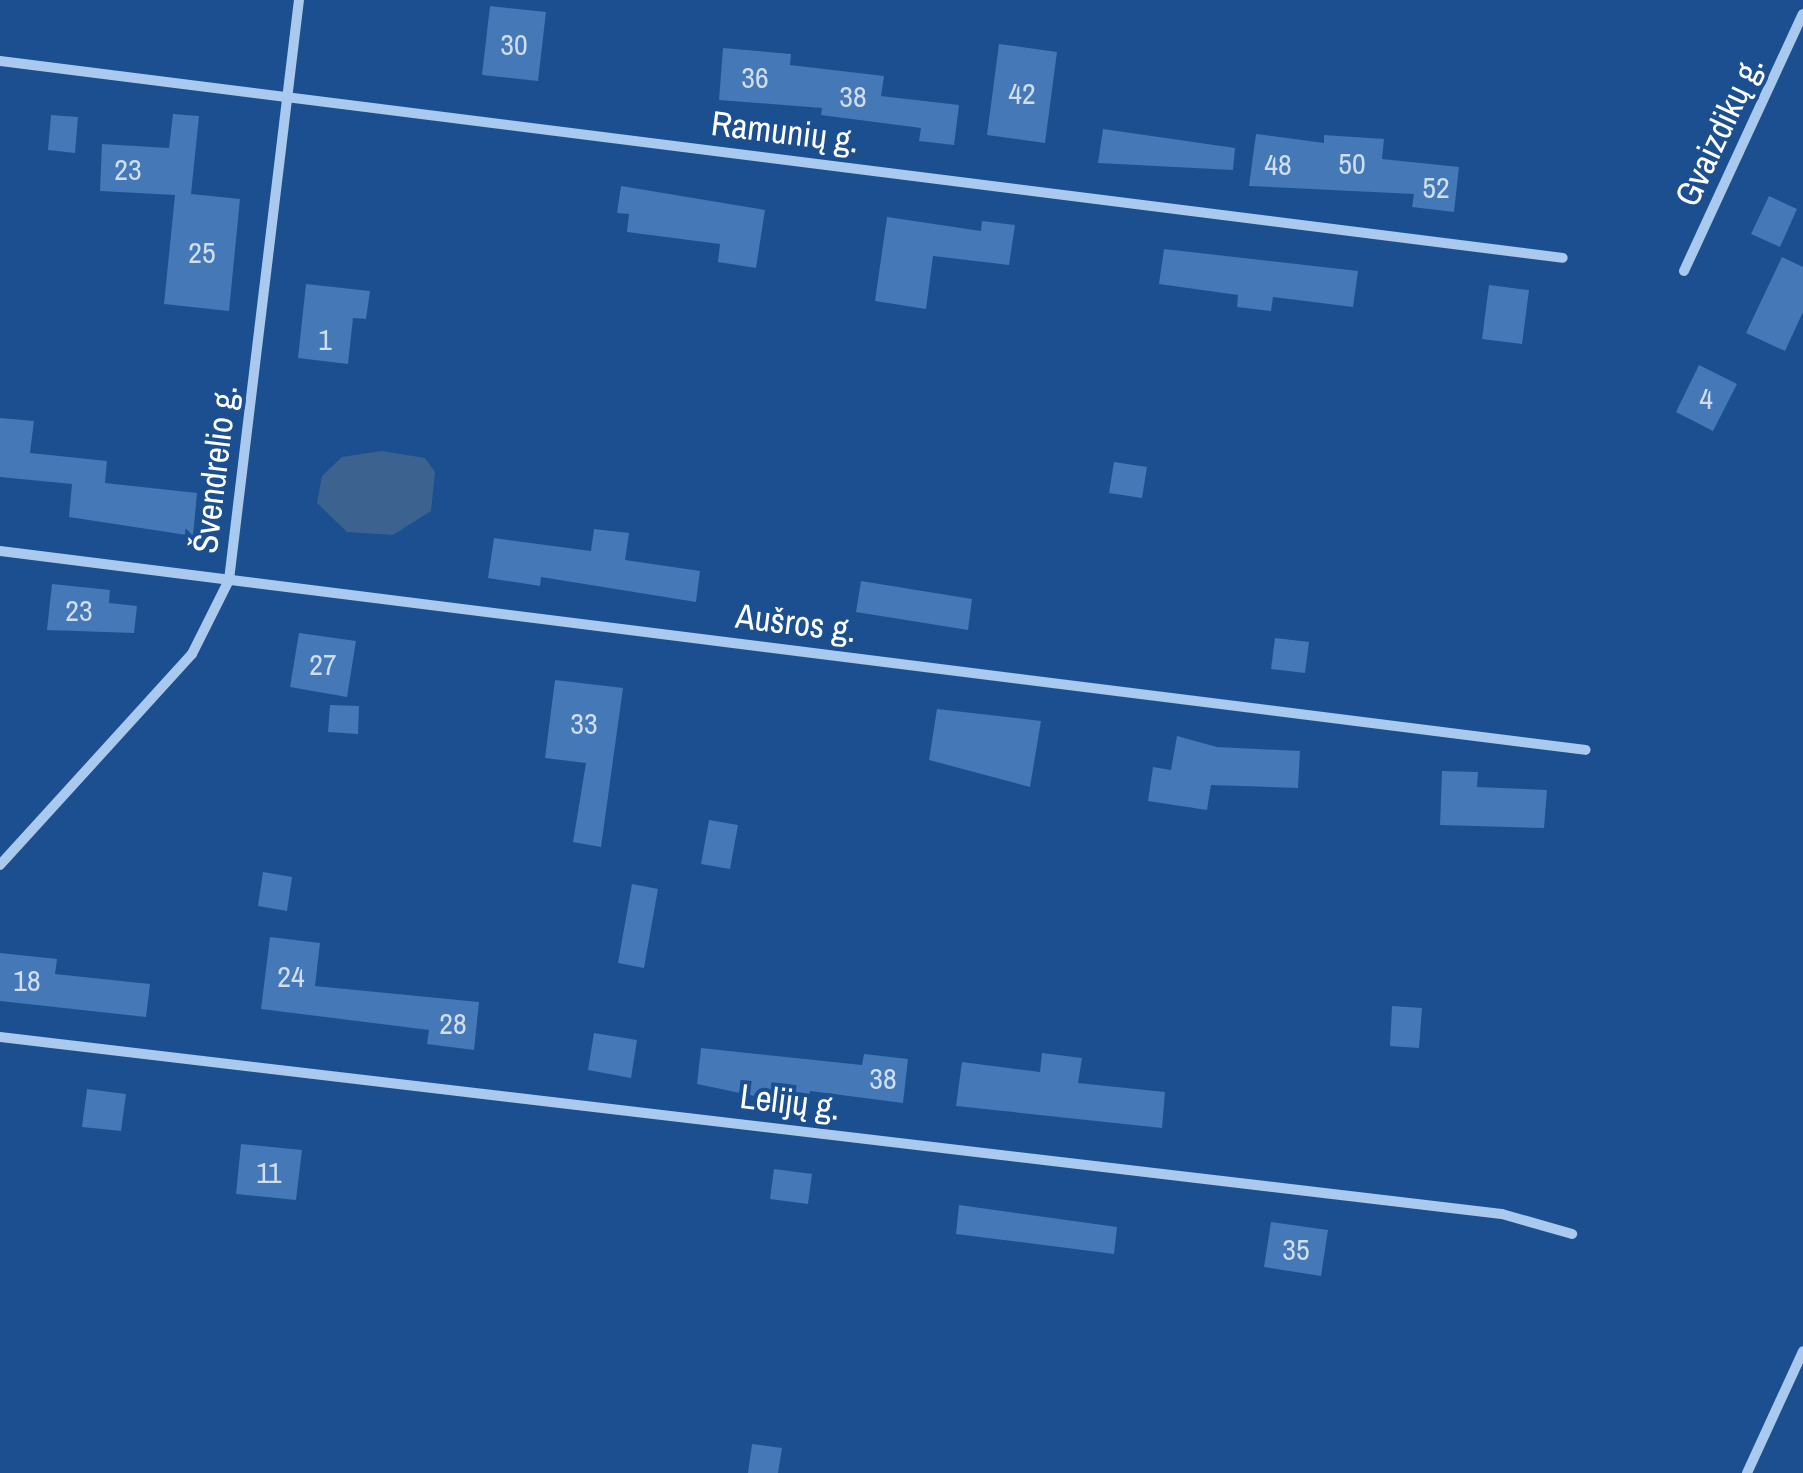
<!DOCTYPE html>
<html>
<head>
<meta charset="utf-8">
<style>
	body { margin:0 }
	#map { position:relative; width:1803px; height:1473px; overflow:hidden; background:#1b4f8f; font-family:"Archivo Narrow",sans-serif }
	div>[style] { position:absolute }
	[style*='--x'] { left:calc(var(--x)*1px); top:calc(var(--y)*1px); width:calc(var(--w)*1px); rotate:calc(var(--a)*1deg) }
	.water>* { inset:0; background:#3c6290 }
	.building>* { inset:0; background:#4478b7 }
	.street>* { height:10px; margin:-5px; padding:0 5px; transform-origin:5px; border-radius:5px; background:#a9c9ee }
	span { translate:-50% -50%; white-space:nowrap; text-align:center; line-height:1.15; -webkit-text-stroke:8px #1b4f8f; paint-order:stroke }
	.number-label { font-size:30px; color:#d0dded }
	.number-label span { -webkit-text-stroke-width:0 }
	.street-label { font-size:35px; color:#fff }
</style>
</head>
<body>
<div id="map">
	<div class="water">
		<div style="clip-path:polygon(382px 451px,425px 458px,435px 472px,431px 511px,393px 535px,347px 532px,317px 503px,322px 476px,342px 457px)"></div>
	</div>
	<div class="building">
		<div style="clip-path:polygon(490px 6px,546px 12px,538px 81px,482px 75px)"></div>
		<div style="clip-path:polygon(999px 44px,1057px 52px,1045px 143px,987px 135px)"></div>
		<div style="clip-path:polygon(723px 48px,791px 54px,790px 65px,884px 76px,881px 96px,959px 105px,954px 145px,919px 141px,921px 128px,821px 115px,822px 108px,719px 100px)"></div>
		<div style="clip-path:polygon(173px 114px,199px 116px,191px 194px,240px 199px,229px 311px,164px 304px,175px 195px,100px 191px,102px 144px,169px 148px)"></div>
		<div style="clip-path:polygon(51px 115px,78px 117px,75px 153px,48px 150px)"></div>
		<div style="clip-path:polygon(1103px 129px,1235px 148px,1233px 170px,1098px 163px)"></div>
		<div style="clip-path:polygon(1256px 134px,1324px 143px,1324px 135px,1384px 139px,1382px 159px,1459px 167px,1454px 212px,1412px 207px,1414px 194px,1249px 186px)"></div>
		<div style="clip-path:polygon(621px 186px,765px 210px,756px 268px,718px 262px,720px 244px,627px 232px,629px 214px,617px 213px)"></div>
		<div style="clip-path:polygon(1769px 196px,1797px 209px,1780px 247px,1751px 234px)"></div>
		<div style="clip-path:polygon(887px 217px,981px 231px,982px 221px,1015px 225px,1009px 265px,933px 256px,926px 309px,875px 301px)"></div>
		<div style="clip-path:polygon(1164px 249px,1358px 271px,1353px 307px,1273px 297px,1271px 311px,1237px 307px,1238px 295px,1159px 284px)"></div>
		<div style="clip-path:polygon(1782px 257px,1803px 267px,1803px 312px,1785px 351px,1746px 333px)"></div>
		<div style="clip-path:polygon(306px 284px,370px 291px,366px 319px,353px 318px,348px 364px,298px 358px)"></div>
		<div style="clip-path:polygon(1489px 285px,1529px 290px,1522px 344px,1482px 339px)"></div>
		<div style="clip-path:polygon(1699px 365px,1737px 384px,1713px 431px,1676px 412px)"></div>
		<div style="clip-path:polygon(0 418px,34px 421px,30px 453px,107px 461px,105px 483px,197px 493px,193px 536px,69px 517px,72px 484px,0 477px)"></div>
		<div style="clip-path:polygon(1114px 462px,1147px 467px,1142px 498px,1109px 493px)"></div>
		<div style="clip-path:polygon(594px 529px,629px 533px,625px 560px,700px 571px,696px 602px,541px 577px,540px 586px,488px 578px,494px 538px,591px 551px)"></div>
		<div style="clip-path:polygon(861px 581px,972px 599px,968px 630px,856px 612px)"></div>
		<div style="clip-path:polygon(52px 584px,110px 590px,109px 603px,137px 606px,134px 633px,47px 630px)"></div>
		<div style="clip-path:polygon(299px 633px,356px 641px,347px 697px,290px 687px)"></div>
		<div style="clip-path:polygon(1275px 638px,1309px 642px,1305px 673px,1271px 669px)"></div>
		<div style="clip-path:polygon(555px 680px,623px 688px,601px 847px,573px 842px,586px 763px,545px 758px)"></div>
		<div style="clip-path:polygon(330px 705px,359px 706px,358px 734px,328px 732px)"></div>
		<div style="clip-path:polygon(937px 709px,1041px 721px,1030px 787px,929px 760px)"></div>
		<div style="clip-path:polygon(1177px 736px,1217px 747px,1300px 751px,1298px 788px,1211px 785px,1207px 810px,1148px 801px,1153px 767px,1171px 770px)"></div>
		<div style="clip-path:polygon(1442px 771px,1478px 772px,1477px 787px,1547px 790px,1544px 828px,1440px 825px)"></div>
		<div style="clip-path:polygon(709px 820px,738px 825px,730px 869px,701px 864px)"></div>
		<div style="clip-path:polygon(263px 872px,292px 877px,287px 911px,258px 906px)"></div>
		<div style="clip-path:polygon(632px 884px,658px 889px,644px 968px,618px 963px)"></div>
		<div style="clip-path:polygon(270px 937px,320px 943px,315px 986px,479px 1002px,474px 1050px,427px 1044px,429px 1030px,261px 1009px)"></div>
		<div style="clip-path:polygon(0 953px,57px 959px,55px 974px,150px 984px,146px 1017px,0 1001px)"></div>
		<div style="clip-path:polygon(1392px 1006px,1422px 1008px,1419px 1048px,1390px 1046px)"></div>
		<div style="clip-path:polygon(594px 1033px,637px 1040px,631px 1078px,588px 1070px)"></div>
		<div style="clip-path:polygon(701px 1048px,862px 1065px,864px 1054px,908px 1059px,903px 1103px,810px 1091px,808px 1107px,697px 1084px)"></div>
		<div style="clip-path:polygon(1042px 1053px,1082px 1058px,1078px 1083px,1165px 1092px,1162px 1128px,956px 1106px,962px 1062px,1040px 1072px)"></div>
		<div style="clip-path:polygon(87px 1089px,126px 1094px,121px 1131px,82px 1127px)"></div>
		<div style="clip-path:polygon(241px 1144px,302px 1150px,296px 1200px,236px 1194px)"></div>
		<div style="clip-path:polygon(774px 1169px,812px 1174px,808px 1204px,770px 1199px)"></div>
		<div style="clip-path:polygon(959px 1205px,1117px 1227px,1114px 1254px,956px 1234px)"></div>
		<div style="clip-path:polygon(1271px 1222px,1328px 1230px,1321px 1276px,1264px 1267px)"></div>
		<div style="clip-path:polygon(752px 1444px,782px 1448px,778px 1473px,748px 1473px)"></div>
	</div>
	<div class="street">
		<div style="--x:0;--y:61;--w:1575;--a:7.18"></div>
		<div style="--x:1684;--y:271;--w:283;--a:-65.2"></div>
		<div style="--x:0;--y:551;--w:1598;--a:7.15"></div>
		<div style="--x:0;--y:865;--w:285;--a:-47.7"></div>
		<div style="--x:192;--y:654;--w:83;--a:-63.4"></div>
		<div style="--x:229;--y:580;--w:584;--a:-83.12"></div>
		<div style="--x:0;--y:1037;--w:1512;--a:6.72"></div>
		<div style="--x:1502;--y:1214;--w:73;--a:15.9"></div>
		<div style="--x:1747;--y:1473;--w:134;--a:-65.3"></div>
	</div>
	<div class="number-label">
		<span style="left:514px;top:44px">30</span>
		<span style="left:755px;top:77px">36</span>
		<span style="left:1022px;top:93px">42</span>
		<span style="left:853px;top:96px">38</span>
		<span style="left:1352px;top:163px">50</span>
		<span style="left:1278px;top:164px">48</span>
		<span style="left:128px;top:169px">23</span>
		<span style="left:1436px;top:187px">52</span>
		<span style="left:202px;top:252px">25</span>
		<span style="left:325px;top:339px">1</span>
		<span style="left:1706px;top:398px">4</span>
		<span style="left:79px;top:610px">23</span>
		<span style="left:323px;top:664px">27</span>
		<span style="left:584px;top:723px">33</span>
		<span style="left:291px;top:976px">24</span>
		<span style="left:27px;top:980px">18</span>
		<span style="left:453px;top:1023px">28</span>
		<span style="left:883px;top:1078px">38</span>
		<span style="left:269px;top:1172px">11</span>
		<span style="left:1296px;top:1249px">35</span>
	</div>
	<div class="street-label">
		<span style="left:1719px;top:131px;rotate:-65deg">Gvaizdikų g.</span>
		<span style="left:785px;top:132px;rotate:7deg">Ramunių g.</span>
		<span style="left:215px;top:469px;rotate:-83deg">Švendrelio g.</span>
		<span style="left:796px;top:623px;rotate:7deg">Aušros g.</span>
		<span style="left:790px;top:1102px;rotate:7deg">Lelijų g.</span>
	</div>
</div>
</body>
</html>
